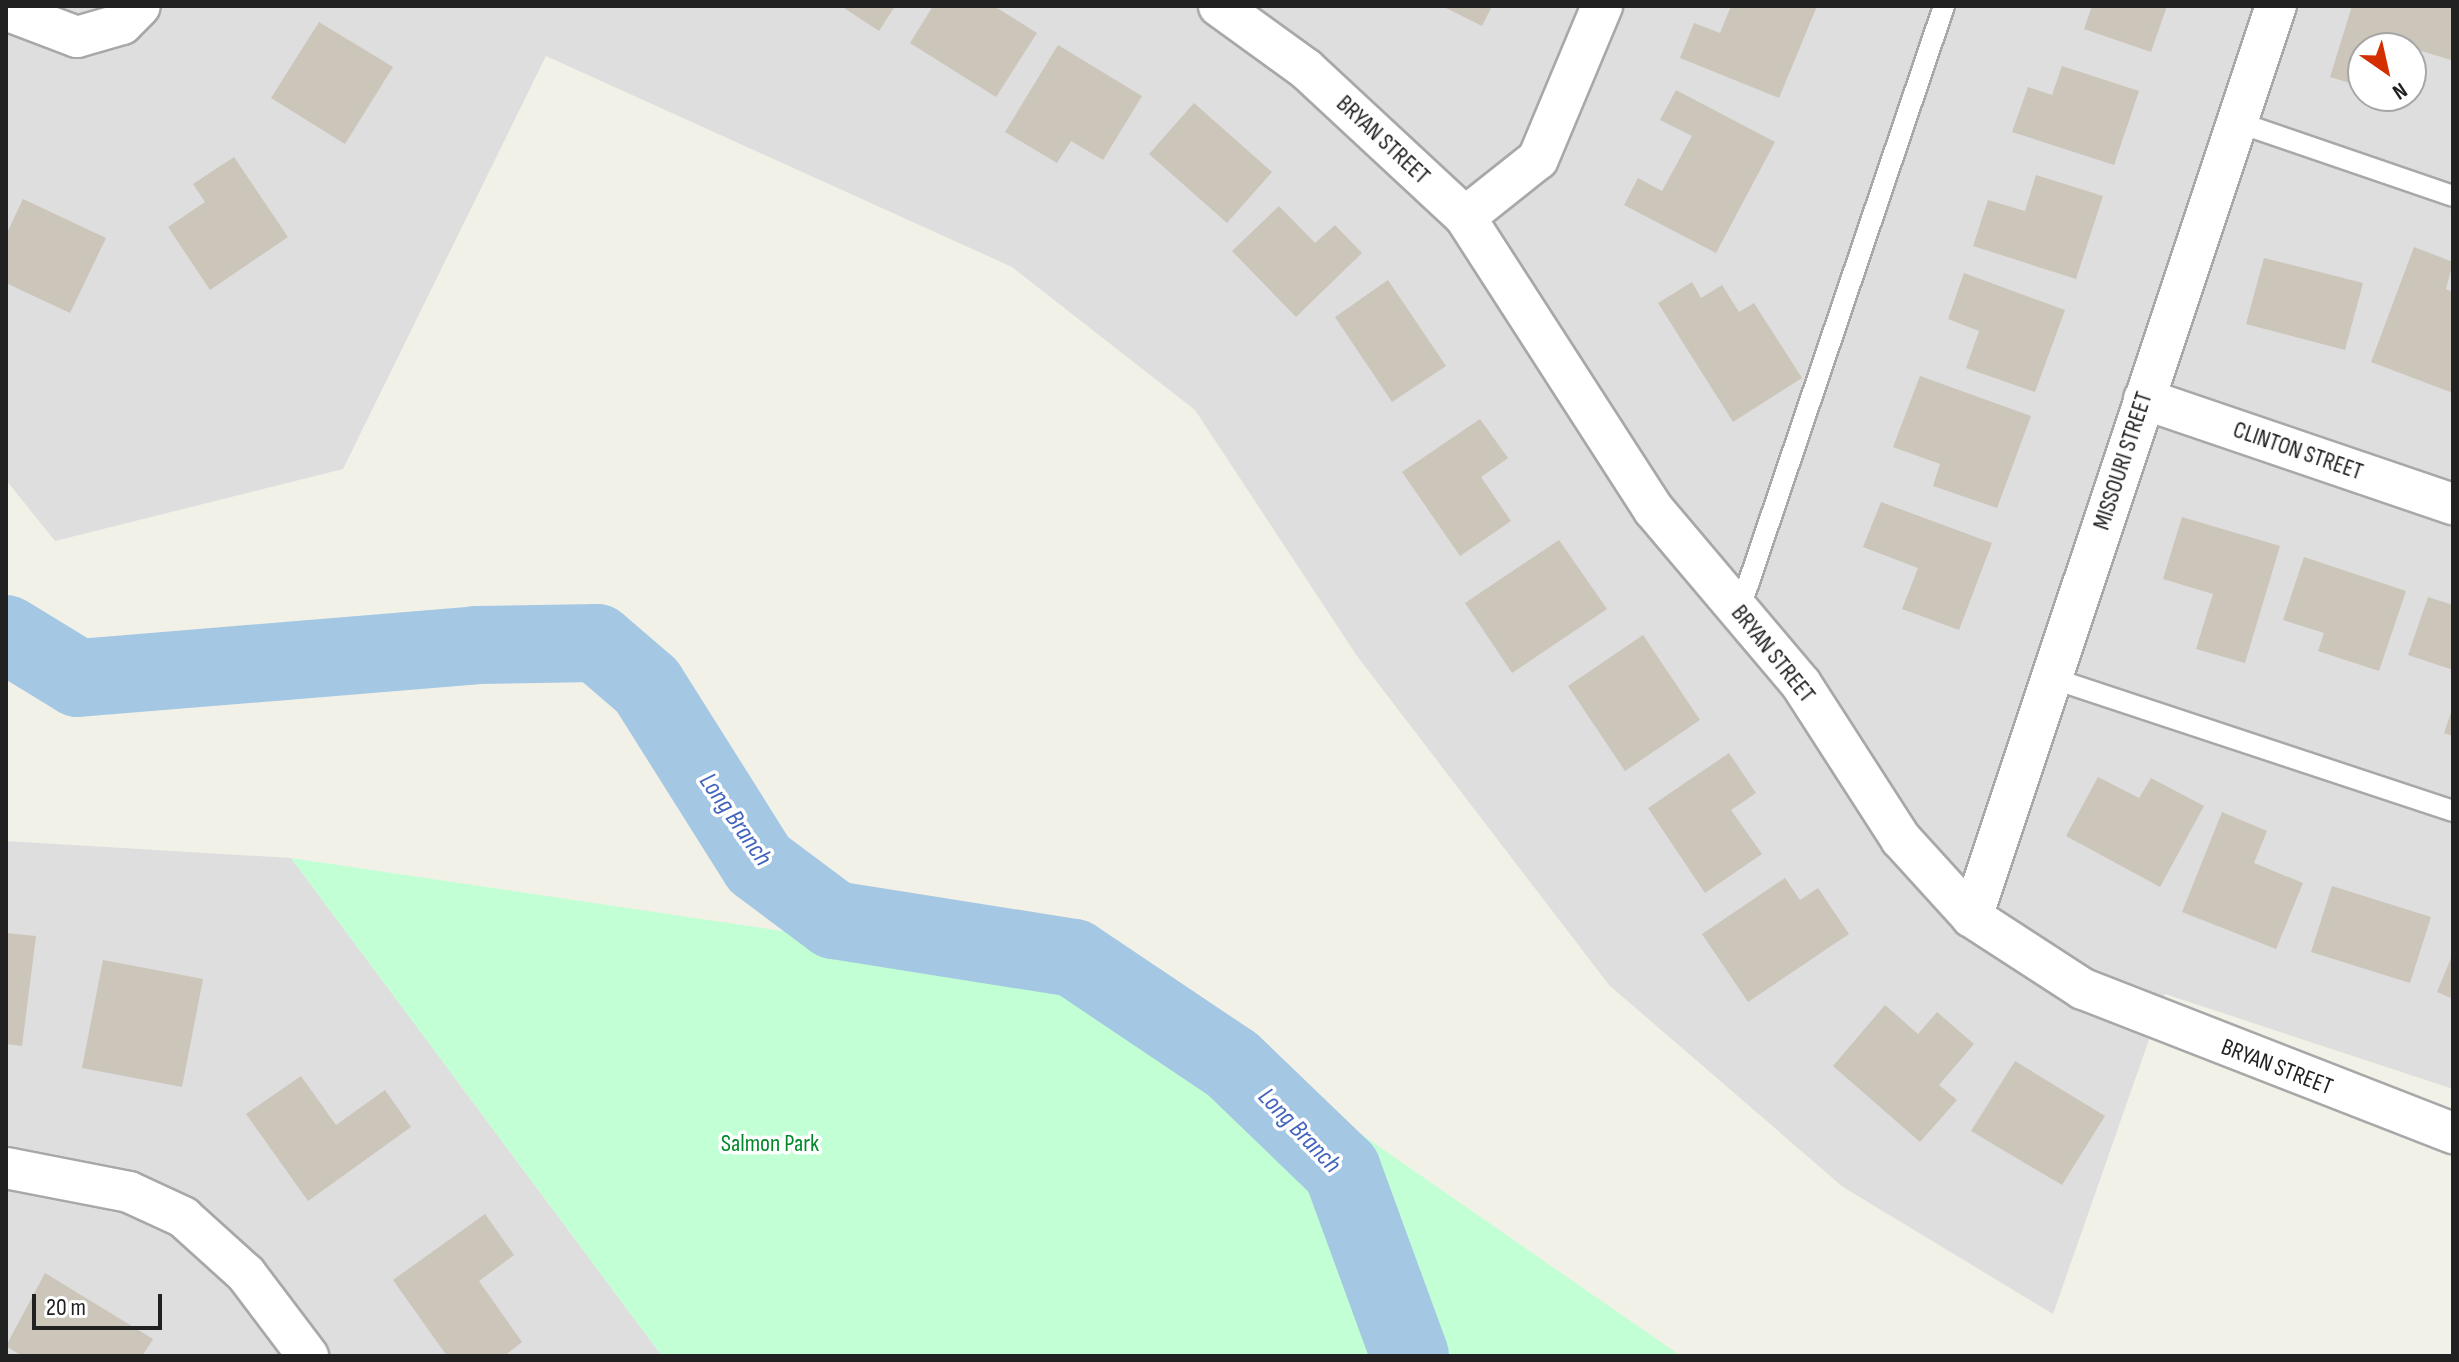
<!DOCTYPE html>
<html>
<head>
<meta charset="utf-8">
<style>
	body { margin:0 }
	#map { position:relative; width:2459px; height:1362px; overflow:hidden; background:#f2f1e7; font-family:"Sofia Sans Condensed",sans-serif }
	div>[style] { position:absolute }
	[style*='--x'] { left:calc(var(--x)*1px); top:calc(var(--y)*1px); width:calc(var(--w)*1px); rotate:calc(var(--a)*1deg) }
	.residential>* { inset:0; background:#dfdede }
	.park>* { inset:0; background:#c2ffd4 }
	.river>* { height:78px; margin:-39px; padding:0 39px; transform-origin:39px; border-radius:39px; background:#a4c7e4 }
	.building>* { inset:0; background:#cbc5ba }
	.roads { filter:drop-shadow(2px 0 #a8a8a8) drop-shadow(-2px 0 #a8a8a8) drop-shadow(0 2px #a8a8a8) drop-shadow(0 -2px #a8a8a8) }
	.service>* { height:20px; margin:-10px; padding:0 10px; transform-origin:10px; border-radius:10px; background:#fff }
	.minor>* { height:40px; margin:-20px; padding:0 20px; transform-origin:20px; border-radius:20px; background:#fff }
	span { translate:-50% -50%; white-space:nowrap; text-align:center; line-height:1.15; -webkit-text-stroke:7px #fff; paint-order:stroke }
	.street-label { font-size:24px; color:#212121 }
	.park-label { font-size:24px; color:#02882b }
	.water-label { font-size:26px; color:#4264bc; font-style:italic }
	.frame { position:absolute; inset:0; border:8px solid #212121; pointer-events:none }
	.north { position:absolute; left:2347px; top:32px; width:80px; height:80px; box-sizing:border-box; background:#fff; border:2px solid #a6a6a6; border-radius:50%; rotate:146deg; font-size:22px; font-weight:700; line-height:32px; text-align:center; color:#212121 }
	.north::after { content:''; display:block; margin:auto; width:28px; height:36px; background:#d32f00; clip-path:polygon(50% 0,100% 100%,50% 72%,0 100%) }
	.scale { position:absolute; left:32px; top:1294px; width:130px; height:36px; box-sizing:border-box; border:4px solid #212121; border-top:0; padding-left:10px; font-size:24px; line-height:28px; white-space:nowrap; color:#212121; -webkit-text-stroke:6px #fff; paint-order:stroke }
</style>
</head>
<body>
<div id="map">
	<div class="residential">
		<div style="clip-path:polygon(evenodd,6px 6px,2453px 6px,2453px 1089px,2165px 994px,2053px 1314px,1843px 1187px,1609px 985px,1357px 656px,1195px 410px,1012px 267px,546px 56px,343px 469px,55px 541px,6px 480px,6px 6px,2363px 48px,2411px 48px,2411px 96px,2363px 96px,2363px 48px)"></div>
		<div style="clip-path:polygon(6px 841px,291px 858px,662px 1356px,6px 1356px)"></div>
	</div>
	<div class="park">
		<div style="clip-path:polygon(291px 858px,1146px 985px,1681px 1356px,662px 1356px)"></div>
	</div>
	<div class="river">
		<div style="--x:6;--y:634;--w:84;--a:31.4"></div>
		<div style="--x:78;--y:678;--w:399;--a:-4.7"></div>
		<div style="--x:476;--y:645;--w:121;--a:-0.9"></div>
		<div style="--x:597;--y:643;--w:66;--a:40.7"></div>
		<div style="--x:647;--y:686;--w:210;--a:57.8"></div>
		<div style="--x:759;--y:864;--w:94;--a:36.7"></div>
		<div style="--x:834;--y:920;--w:243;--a:9"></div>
		<div style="--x:1074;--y:958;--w:190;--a:33.9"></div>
		<div style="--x:1232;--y:1064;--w:153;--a:43.9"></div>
		<div style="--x:1342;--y:1170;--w:198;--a:69.9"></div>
	</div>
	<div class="building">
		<div style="clip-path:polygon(841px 6px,895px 6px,879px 31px)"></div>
		<div style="clip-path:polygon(933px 6px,994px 6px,1037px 33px,996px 97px,910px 43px)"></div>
		<div style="clip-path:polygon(1442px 6px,1492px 6px,1482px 26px)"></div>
		<div style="clip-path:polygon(1731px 6px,1817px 6px,1779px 98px,1680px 58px,1694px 23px,1720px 33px)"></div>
		<div style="clip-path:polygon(2092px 6px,2167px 6px,2151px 52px,2084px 29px)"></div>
		<div style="clip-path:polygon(2352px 6px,2453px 6px,2451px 60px,2392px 42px,2390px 48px,2363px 48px,2363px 87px,2330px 77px)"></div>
		<div style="clip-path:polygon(319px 22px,393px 67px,345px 144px,271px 98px)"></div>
		<div style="clip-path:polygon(1058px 45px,1142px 96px,1103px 160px,1071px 141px,1057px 163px,1005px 132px)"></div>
		<div style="clip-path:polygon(2062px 66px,2139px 91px,2114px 165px,2012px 132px,2028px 87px,2052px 95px)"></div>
		<div style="clip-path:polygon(1676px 90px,1775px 142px,1716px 253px,1624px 205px,1638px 178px,1662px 191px,1692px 136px,1660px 120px)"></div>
		<div style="clip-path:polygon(1194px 103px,1272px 172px,1227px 223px,1149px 154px)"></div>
		<div style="clip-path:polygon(234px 157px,288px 237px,210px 290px,168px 227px,205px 202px,193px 184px)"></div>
		<div style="clip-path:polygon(2036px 175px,2103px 196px,2076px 279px,1973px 246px,1988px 200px,2025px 211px)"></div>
		<div style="clip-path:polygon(23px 199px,106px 238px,70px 313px,6px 283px,6px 235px)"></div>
		<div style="clip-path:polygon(1279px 206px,1315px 243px,1335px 225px,1362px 253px,1296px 317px,1232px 251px)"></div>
		<div style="clip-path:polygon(2414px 247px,2453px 262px,2446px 289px,2453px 292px,2453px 393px,2371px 362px)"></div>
		<div style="clip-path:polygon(2264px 258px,2363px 283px,2345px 350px,2246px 324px)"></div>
		<div style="clip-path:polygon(1964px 273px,2065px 310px,2035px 392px,1966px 368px,1979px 331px,1948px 319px)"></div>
		<div style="clip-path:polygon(1388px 280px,1446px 366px,1392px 402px,1335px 317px)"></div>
		<div style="clip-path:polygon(1692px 282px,1701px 298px,1722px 285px,1739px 312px,1754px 303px,1802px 378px,1733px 422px,1658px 303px)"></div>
		<div style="clip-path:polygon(1920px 376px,2031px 416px,1997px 508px,1933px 486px,1940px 464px,1893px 447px)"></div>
		<div style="clip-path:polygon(1480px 419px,1508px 458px,1481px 477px,1511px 521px,1460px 556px,1402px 472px)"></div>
		<div style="clip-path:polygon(1881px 502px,1992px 543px,1959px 630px,1902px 609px,1918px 568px,1863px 547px)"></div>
		<div style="clip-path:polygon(2182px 517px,2280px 546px,2245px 663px,2196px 649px,2213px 594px,2163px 579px)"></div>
		<div style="clip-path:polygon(1559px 540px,1607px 609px,1512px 673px,1465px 603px)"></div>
		<div style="clip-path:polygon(2304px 557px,2406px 591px,2379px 671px,2318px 651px,2324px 633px,2283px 620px)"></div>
		<div style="clip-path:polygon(2428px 597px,2453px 605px,2453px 670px,2408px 655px)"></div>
		<div style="clip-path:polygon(1643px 635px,1700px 720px,1625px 771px,1568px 686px)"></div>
		<div style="clip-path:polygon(2453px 707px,2453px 736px,2444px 733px)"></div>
		<div style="clip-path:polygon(1729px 753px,1756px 793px,1731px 810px,1762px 854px,1705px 893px,1648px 808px)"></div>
		<div style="clip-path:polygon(2098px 777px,2139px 798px,2151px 778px,2204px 806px,2160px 887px,2066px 836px)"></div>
		<div style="clip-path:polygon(2222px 812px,2267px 831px,2254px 863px,2303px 883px,2276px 949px,2182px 912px)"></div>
		<div style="clip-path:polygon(1785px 878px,1800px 900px,1818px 888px,1849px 934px,1748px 1002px,1702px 934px)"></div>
		<div style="clip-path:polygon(2332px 886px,2431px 917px,2410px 983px,2311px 952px)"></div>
		<div style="clip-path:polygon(6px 933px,36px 936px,22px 1046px,6px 1044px)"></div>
		<div style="clip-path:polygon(2453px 953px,2453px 999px,2437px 992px)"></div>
		<div style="clip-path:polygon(103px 960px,203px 979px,182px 1087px,82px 1068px)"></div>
		<div style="clip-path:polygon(1885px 1005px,1918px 1034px,1937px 1012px,1974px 1044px,1939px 1085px,1957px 1100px,1920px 1142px,1833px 1066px)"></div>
		<div style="clip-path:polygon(2015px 1061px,2105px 1116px,2062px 1185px,1971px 1131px)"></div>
		<div style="clip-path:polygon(301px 1076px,336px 1125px,385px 1090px,411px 1127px,308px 1201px,246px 1114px)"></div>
		<div style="clip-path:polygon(485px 1214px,514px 1255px,479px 1281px,522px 1342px,504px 1356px,447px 1356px,393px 1280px)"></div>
		<div style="clip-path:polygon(45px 1273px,153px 1339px,142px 1356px,22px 1356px,6px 1346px)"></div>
	</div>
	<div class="roads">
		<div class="service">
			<div style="--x:2237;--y:122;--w:228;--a:18.9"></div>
			<div style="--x:1739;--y:611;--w:639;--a:-71.28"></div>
			<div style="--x:2051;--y:678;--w:423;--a:18.3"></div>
		</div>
		<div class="minor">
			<div style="--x:1219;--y:6;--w:107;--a:35.9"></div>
			<div style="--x:1306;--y:69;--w:217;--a:42.9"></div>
			<div style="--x:1465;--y:217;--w:349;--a:57.2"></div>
			<div style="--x:1654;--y:510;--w:228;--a:49.8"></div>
			<div style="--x:1801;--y:684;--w:184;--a:57.2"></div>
			<div style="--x:1901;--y:839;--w:105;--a:47.7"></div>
			<div style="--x:1972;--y:917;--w:132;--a:33"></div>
			<div style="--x:2083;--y:989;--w:397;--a:21.3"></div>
			<div style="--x:6;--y:10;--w:76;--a:20.8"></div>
			<div style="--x:77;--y:37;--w:47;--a:-16.1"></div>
			<div style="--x:122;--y:24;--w:25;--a:-45"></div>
			<div style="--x:1465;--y:217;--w:93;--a:-38.5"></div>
			<div style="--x:1538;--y:159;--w:166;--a:-67.3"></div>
			<div style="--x:2144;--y:399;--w:326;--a:18.8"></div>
			<div style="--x:1972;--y:917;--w:960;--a:-71.55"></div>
			<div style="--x:6;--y:1168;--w:125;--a:11"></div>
			<div style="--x:129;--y:1192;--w:60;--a:24.8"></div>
			<div style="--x:183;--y:1217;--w:85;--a:42.1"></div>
			<div style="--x:246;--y:1274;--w:103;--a:52.9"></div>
		</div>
	</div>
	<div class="street-label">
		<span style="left:1383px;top:140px;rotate:43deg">BRYAN STREET</span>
		<span style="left:2298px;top:451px;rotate:19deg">CLINTON STREET</span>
		<span style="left:2123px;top:461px;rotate:-72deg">MISSOURI STREET</span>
		<span style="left:1773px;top:654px;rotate:51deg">BRYAN STREET</span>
		<span style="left:2277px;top:1067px;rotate:21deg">BRYAN STREET</span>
	</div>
	<div class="park-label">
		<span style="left:770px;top:1144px">Salmon Park</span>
	</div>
	<div class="water-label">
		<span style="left:735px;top:820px;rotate:55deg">Long Branch</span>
		<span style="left:1299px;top:1131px;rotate:46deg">Long Branch</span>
	</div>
	<div class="frame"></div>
	<div class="north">N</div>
	<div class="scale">20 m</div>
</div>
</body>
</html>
